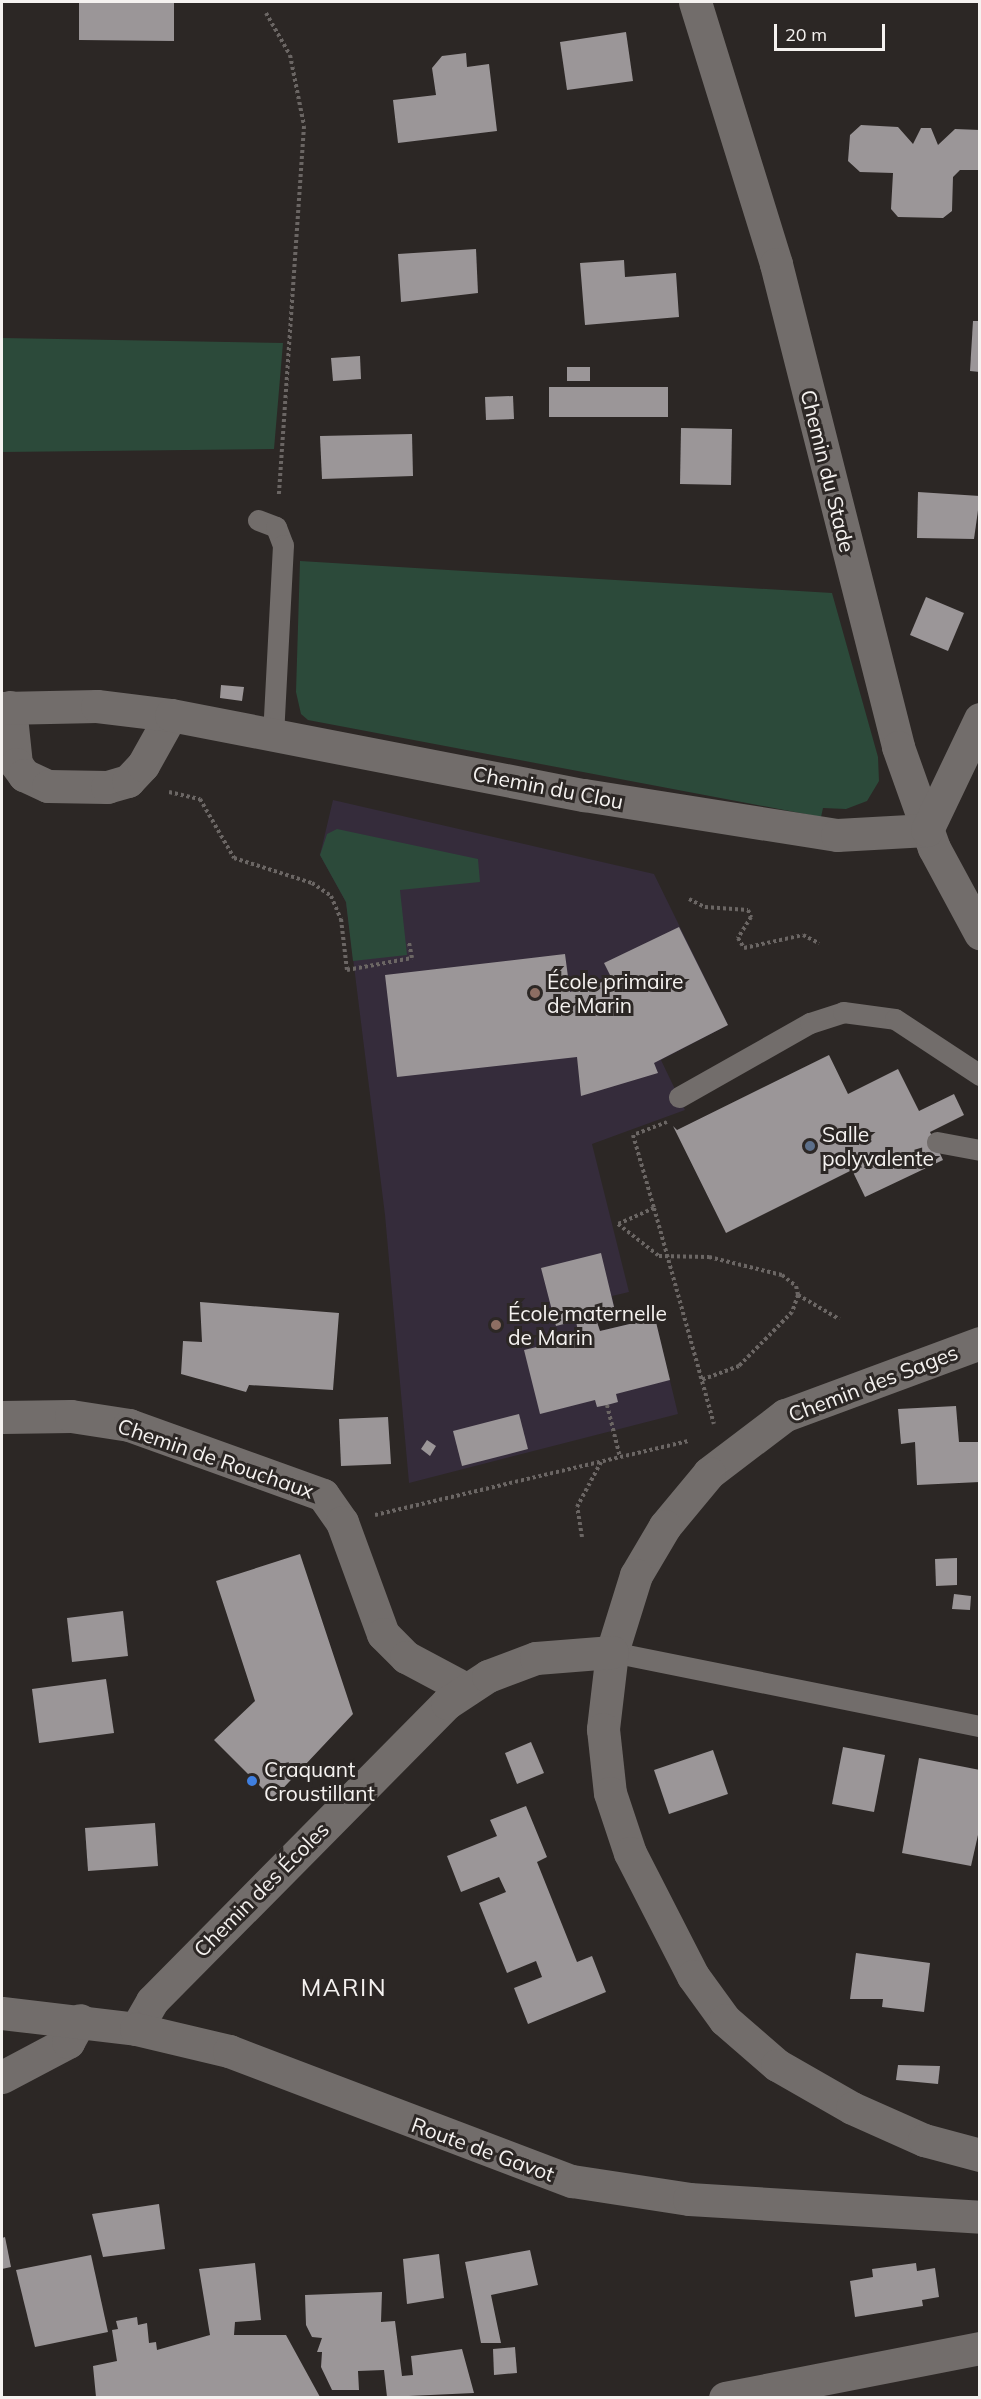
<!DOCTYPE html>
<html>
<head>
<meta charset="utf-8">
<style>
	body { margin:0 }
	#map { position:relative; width:981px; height:2399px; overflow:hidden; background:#2c2725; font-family:Mulish,sans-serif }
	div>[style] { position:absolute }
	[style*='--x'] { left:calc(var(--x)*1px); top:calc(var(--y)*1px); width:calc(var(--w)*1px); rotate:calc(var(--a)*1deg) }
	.education>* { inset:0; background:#352c3b }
	.green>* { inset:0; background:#2c4a3a }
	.building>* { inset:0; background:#9b9698 }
	.path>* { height:4px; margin-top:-2px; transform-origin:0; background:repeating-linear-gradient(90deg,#6b6664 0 3px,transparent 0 6px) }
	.service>* { height:21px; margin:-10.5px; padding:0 10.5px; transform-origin:10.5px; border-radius:10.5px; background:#726d6b }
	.minor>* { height:33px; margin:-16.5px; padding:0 16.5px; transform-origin:16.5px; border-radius:16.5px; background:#726d6b }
	.tertiary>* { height:33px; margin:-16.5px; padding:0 16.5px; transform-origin:16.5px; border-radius:16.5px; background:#726d6b }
	.dots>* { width:16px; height:16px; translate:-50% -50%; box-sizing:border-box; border:3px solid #2c2725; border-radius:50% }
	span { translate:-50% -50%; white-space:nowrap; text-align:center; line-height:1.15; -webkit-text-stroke:6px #2c2725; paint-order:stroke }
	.street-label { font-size:21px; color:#f5f2f0 }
	.poi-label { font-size:21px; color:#f5f2f0 }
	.left { translate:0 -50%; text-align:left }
	.quarter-label { font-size:24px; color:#f5f2f0; letter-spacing:1.5px }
	.frame { position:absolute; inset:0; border:3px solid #f5f2f0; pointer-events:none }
	.scale { position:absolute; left:774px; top:24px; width:111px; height:27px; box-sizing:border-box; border:3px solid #f5f2f0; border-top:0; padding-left:8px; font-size:18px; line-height:21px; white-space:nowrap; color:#f5f2f0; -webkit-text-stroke:4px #2c2725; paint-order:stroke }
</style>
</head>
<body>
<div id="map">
	<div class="education">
		<div style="clip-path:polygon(333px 800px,654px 874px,728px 1025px,661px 1060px,685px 1110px,592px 1144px,629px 1292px,612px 1296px,615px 1311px,595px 1316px,600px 1331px,655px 1318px,678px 1414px,409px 1483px,385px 1215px,346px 902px,320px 855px)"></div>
	</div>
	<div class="green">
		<div style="clip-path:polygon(2px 338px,283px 343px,274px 449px,2px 452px)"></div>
		<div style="clip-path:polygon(300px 561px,832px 593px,878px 757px,879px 781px,867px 801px,846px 809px,823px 808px,821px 817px,308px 720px,301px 714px,296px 692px)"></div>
		<div style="clip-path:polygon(337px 829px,478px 859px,480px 882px,400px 890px,407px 955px,353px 961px,346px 902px,320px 855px,327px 834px)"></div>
	</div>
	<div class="building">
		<div style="clip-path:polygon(79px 2px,174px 2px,174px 41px,79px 40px)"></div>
		<div style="clip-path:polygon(626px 32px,633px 81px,567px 90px,560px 42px)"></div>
		<div style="clip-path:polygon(466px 53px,467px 67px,489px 64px,497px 131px,398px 143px,393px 100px,436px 95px,432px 68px,442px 56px)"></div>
		<div style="clip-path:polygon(861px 125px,898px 127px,913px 144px,921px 128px,931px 128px,938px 145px,955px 129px,980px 130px,980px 170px,960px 170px,953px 177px,952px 211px,943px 218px,898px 217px,891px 209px,893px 173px,860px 172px,848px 161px,850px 135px)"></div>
		<div style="clip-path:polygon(476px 249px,478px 293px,401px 302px,398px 254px)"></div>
		<div style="clip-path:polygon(624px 260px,625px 277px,676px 273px,679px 317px,585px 325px,580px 263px)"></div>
		<div style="clip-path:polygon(973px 321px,980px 321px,980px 372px,970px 371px)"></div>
		<div style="clip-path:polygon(360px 356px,361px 379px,333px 381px,331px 358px)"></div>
		<div style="clip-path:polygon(567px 367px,590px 367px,590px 381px,567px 381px)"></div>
		<div style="clip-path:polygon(549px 387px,668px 387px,668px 417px,549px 417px)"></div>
		<div style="clip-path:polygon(513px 396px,514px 419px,486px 420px,485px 397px)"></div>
		<div style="clip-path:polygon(681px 428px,732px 429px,731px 485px,680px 484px)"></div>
		<div style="clip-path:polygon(412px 434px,413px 476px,322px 479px,320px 436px)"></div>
		<div style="clip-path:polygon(918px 492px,980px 496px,974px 539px,917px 538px)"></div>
		<div style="clip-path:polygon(926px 597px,964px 613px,948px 651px,910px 635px)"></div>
		<div style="clip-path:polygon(221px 685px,244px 687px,242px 701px,220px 698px)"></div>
		<div style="clip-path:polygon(679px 927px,728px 1025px,654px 1063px,658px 1073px,581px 1096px,577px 1057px,397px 1077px,385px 975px,565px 954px,570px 992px,612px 979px,604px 963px)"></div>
		<div style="clip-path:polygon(829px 1055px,848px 1094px,898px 1069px,919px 1111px,954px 1094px,964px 1115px,930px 1132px,943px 1160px,865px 1197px,852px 1170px,726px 1233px,673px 1126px,677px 1130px)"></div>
		<div style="clip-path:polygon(601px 1253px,615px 1311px,595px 1316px,600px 1331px,655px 1318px,670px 1380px,616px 1394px,618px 1402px,607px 1405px,597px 1407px,595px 1400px,540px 1414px,524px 1350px,579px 1337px,576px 1321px,556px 1326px,541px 1268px)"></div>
		<div style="clip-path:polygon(200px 1302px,339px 1313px,333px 1390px,249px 1385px,246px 1392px,181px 1374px,183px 1341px,202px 1342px)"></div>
		<div style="clip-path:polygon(956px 1406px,959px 1442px,980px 1442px,980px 1482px,917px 1485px,915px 1442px,901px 1444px,898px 1409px)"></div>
		<div style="clip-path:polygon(519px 1414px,528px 1449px,462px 1466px,453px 1431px)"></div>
		<div style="clip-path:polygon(388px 1417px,391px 1464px,341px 1466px,339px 1419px)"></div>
		<div style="clip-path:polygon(427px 1440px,436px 1446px,430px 1456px,421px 1449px)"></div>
		<div style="clip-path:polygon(300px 1554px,353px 1714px,273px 1799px,214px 1740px,255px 1701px,216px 1581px)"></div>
		<div style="clip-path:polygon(957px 1558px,957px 1585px,936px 1586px,935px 1559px)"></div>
		<div style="clip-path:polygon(954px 1594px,971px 1596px,970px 1610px,952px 1609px)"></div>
		<div style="clip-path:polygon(123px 1611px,128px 1656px,72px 1662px,67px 1618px)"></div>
		<div style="clip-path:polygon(106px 1679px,114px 1733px,39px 1743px,32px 1689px)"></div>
		<div style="clip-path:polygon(531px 1742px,544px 1773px,517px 1784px,505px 1753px)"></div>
		<div style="clip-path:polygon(843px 1747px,885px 1755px,874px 1812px,832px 1804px)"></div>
		<div style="clip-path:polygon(713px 1750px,728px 1794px,669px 1814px,654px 1770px)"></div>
		<div style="clip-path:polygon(919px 1758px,980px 1770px,980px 1826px,971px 1866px,902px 1853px)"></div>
		<div style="clip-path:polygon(526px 1806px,547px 1857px,537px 1862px,577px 1962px,592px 1956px,606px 1992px,528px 2024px,514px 1988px,542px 1977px,536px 1961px,507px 1973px,479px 1903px,506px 1892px,499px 1877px,461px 1892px,447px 1856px,497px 1836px,490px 1820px)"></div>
		<div style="clip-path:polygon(155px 1823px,158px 1866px,88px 1871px,85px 1828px)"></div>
		<div style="clip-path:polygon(856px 1953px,930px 1963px,924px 2012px,882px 2007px,883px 1999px,850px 1999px)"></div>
		<div style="clip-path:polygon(898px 2065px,940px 2066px,938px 2084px,896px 2080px)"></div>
		<div style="clip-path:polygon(159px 2204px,165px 2249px,103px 2257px,92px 2214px)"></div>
		<div style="clip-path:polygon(5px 2237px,11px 2267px,2px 2269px,2px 2238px)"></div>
		<div style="clip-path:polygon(530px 2250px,538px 2285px,491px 2295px,501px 2343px,481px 2343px,465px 2262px)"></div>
		<div style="clip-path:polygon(439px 2254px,444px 2298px,407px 2304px,403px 2259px)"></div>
		<div style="clip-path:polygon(91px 2255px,108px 2332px,35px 2347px,16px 2270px)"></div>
		<div style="clip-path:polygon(255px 2263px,261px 2320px,235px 2322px,234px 2335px,286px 2335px,320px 2397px,96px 2397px,93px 2366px,117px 2361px,112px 2330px,118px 2329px,116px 2321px,137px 2317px,138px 2325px,147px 2323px,149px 2343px,156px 2342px,157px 2350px,210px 2335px,199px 2269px)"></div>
		<div style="clip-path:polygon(916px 2263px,917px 2271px,935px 2268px,939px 2297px,922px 2300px,923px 2306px,855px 2317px,850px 2281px,873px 2277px,872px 2269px)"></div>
		<div style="clip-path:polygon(382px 2292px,381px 2322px,395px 2321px,402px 2376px,413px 2375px,411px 2356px,462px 2349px,474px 2393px,387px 2397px,384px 2370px,358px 2371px,359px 2390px,332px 2390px,321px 2367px,322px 2352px,317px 2352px,322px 2338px,312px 2337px,306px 2325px,305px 2295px)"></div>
		<div style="clip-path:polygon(515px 2347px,517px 2373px,494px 2375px,493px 2349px)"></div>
	</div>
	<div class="path">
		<div style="--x:266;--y:13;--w:48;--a:60.3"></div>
		<div style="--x:290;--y:55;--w:72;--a:78.8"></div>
		<div style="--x:304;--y:126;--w:371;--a:93.9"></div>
		<div style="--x:169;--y:792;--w:32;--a:13"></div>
		<div style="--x:200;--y:799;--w:68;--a:60"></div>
		<div style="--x:234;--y:858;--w:82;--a:17.8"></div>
		<div style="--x:312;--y:883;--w:23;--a:34"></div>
		<div style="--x:331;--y:896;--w:25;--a:67"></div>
		<div style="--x:341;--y:919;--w:51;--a:83.3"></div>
		<div style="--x:347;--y:970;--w:66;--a:-10.5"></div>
		<div style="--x:412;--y:958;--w:16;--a:-101"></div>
		<div style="--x:689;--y:899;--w:18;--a:27"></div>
		<div style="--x:705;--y:907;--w:43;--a:4"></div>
		<div style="--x:748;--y:910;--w:8;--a:67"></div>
		<div style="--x:751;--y:917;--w:25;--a:122"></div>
		<div style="--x:738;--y:938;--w:12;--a:59"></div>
		<div style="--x:744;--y:948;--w:60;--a:-12.4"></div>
		<div style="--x:803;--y:935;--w:18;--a:27"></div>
		<div style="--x:667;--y:1122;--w:36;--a:159"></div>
		<div style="--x:633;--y:1135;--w:76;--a:74"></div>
		<div style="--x:654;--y:1208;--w:39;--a:156"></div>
		<div style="--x:618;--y:1224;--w:52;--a:38"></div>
		<div style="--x:659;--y:1256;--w:50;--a:1.1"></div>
		<div style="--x:709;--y:1257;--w:75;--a:13.9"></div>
		<div style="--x:782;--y:1275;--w:18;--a:38"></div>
		<div style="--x:796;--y:1286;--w:9;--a:77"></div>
		<div style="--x:798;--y:1295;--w:18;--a:109"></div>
		<div style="--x:792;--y:1312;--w:76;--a:134.5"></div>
		<div style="--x:739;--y:1366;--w:40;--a:159.8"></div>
		<div style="--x:654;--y:1208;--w:224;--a:74.5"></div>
		<div style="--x:798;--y:1295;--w:48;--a:30.3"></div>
		<div style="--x:607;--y:1405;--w:54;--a:76"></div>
		<div style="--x:375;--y:1515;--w:323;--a:-13.3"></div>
		<div style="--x:582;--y:1537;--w:30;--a:-99"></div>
		<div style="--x:577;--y:1507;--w:51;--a:-61.9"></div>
	</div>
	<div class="service">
		<div style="--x:258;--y:520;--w:19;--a:21"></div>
		<div style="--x:276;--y:527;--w:19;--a:69"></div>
		<div style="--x:283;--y:545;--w:190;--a:93"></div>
		<div style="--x:679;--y:1097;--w:150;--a:-29.5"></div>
		<div style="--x:810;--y:1023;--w:35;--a:-18"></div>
		<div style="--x:843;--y:1012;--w:52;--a:7.7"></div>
		<div style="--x:895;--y:1019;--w:102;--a:33.4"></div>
		<div style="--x:937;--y:1142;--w:44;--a:10.5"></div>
		<div style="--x:612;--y:1652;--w:375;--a:11.4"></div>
	</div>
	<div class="minor">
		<div style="--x:695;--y:2;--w:274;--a:72.8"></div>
		<div style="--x:776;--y:264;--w:498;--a:75.8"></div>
		<div style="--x:898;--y:747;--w:107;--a:70.4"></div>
		<div style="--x:934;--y:848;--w:97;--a:61.6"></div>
		<div style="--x:10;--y:707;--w:57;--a:84"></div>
		<div style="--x:16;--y:764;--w:14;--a:54"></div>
		<div style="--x:24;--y:775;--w:26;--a:25"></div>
		<div style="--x:48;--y:786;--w:59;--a:1"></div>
		<div style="--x:107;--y:787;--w:22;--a:-16"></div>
		<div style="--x:128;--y:781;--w:22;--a:-47"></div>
		<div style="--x:143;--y:765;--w:57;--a:-60.8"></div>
		<div style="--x:2;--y:708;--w:95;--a:-1.2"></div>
		<div style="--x:97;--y:706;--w:75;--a:6.9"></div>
		<div style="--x:171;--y:715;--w:421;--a:11"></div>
		<div style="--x:584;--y:795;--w:256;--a:9"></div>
		<div style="--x:837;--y:835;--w:90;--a:-3.2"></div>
		<div style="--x:927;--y:830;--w:123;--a:-64.5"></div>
		<div style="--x:980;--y:1343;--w:208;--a:159.7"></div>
		<div style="--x:785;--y:1415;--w:96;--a:142.7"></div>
		<div style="--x:709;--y:1473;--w:69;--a:129.7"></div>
		<div style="--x:665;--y:1526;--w:57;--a:120.6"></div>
		<div style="--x:636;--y:1575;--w:81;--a:107.3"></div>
		<div style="--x:612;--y:1652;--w:78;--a:96.7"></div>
		<div style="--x:603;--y:1729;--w:64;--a:83.8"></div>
		<div style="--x:610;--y:1793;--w:63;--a:71.6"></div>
		<div style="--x:630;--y:1853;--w:138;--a:62.9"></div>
		<div style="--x:693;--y:1976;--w:54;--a:54"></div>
		<div style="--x:725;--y:2020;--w:69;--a:40.9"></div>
		<div style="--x:777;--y:2065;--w:86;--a:29.8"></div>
		<div style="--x:852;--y:2108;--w:79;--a:24"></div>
		<div style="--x:924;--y:2140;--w:58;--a:15"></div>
		<div style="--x:2;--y:1417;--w:69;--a:-0.8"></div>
		<div style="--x:71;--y:1416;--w:59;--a:8.8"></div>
		<div style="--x:129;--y:1425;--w:206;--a:19.8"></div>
		<div style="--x:323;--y:1495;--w:33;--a:55"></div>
		<div style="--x:342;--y:1522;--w:119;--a:69.9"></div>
		<div style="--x:383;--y:1634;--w:33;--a:45"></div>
		<div style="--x:406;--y:1657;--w:68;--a:28.1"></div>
		<div style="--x:136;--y:2029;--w:32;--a:-60"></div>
		<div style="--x:152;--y:2001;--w:419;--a:-45.3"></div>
		<div style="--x:447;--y:1703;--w:49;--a:-33.4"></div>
		<div style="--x:488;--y:1676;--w:51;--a:-20.6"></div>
		<div style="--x:536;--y:1658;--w:76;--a:-4.5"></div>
		<div style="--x:2;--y:2077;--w:75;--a:-27.9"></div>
		<div style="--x:68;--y:2042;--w:25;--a:-61"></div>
		<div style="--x:725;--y:2398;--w:260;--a:-11.1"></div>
	</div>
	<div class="tertiary">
		<div style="--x:2;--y:2013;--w:135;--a:6.8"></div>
		<div style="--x:136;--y:2029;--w:96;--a:13.3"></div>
		<div style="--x:229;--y:2051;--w:367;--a:20.8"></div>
		<div style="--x:572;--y:2181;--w:118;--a:8.7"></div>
		<div style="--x:689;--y:2199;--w:292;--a:3.5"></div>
	</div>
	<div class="dots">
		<div style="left:535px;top:993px;background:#8d6e63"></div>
		<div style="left:810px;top:1146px;background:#5c6f8a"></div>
		<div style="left:496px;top:1325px;background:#8d6e63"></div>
		<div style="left:252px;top:1781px;background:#3f7fe0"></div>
	</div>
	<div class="street-label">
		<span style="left:828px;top:471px;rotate:76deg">Chemin du Stade</span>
		<span style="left:548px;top:787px;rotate:11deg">Chemin du Clou</span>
		<span style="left:873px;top:1383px;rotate:-21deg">Chemin des Sages</span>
		<span style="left:216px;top:1458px;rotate:19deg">Chemin de Rouchaux</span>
		<span style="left:261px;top:1889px;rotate:-45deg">Chemin des Écoles</span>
		<span style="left:483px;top:2149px;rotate:20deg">Route de Gavot</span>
	</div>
	<div class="poi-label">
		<span class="left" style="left:547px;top:993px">École primaire<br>de Marin</span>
		<span class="left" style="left:822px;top:1146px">Salle<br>polyvalente</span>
		<span class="left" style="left:508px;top:1325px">École maternelle<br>de Marin</span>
		<span class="left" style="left:264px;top:1781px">Craquant<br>Croustillant</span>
	</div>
	<div class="quarter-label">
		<span style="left:344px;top:1988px">MARIN</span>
	</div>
	<div class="frame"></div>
	<div class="scale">20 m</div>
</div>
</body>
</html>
